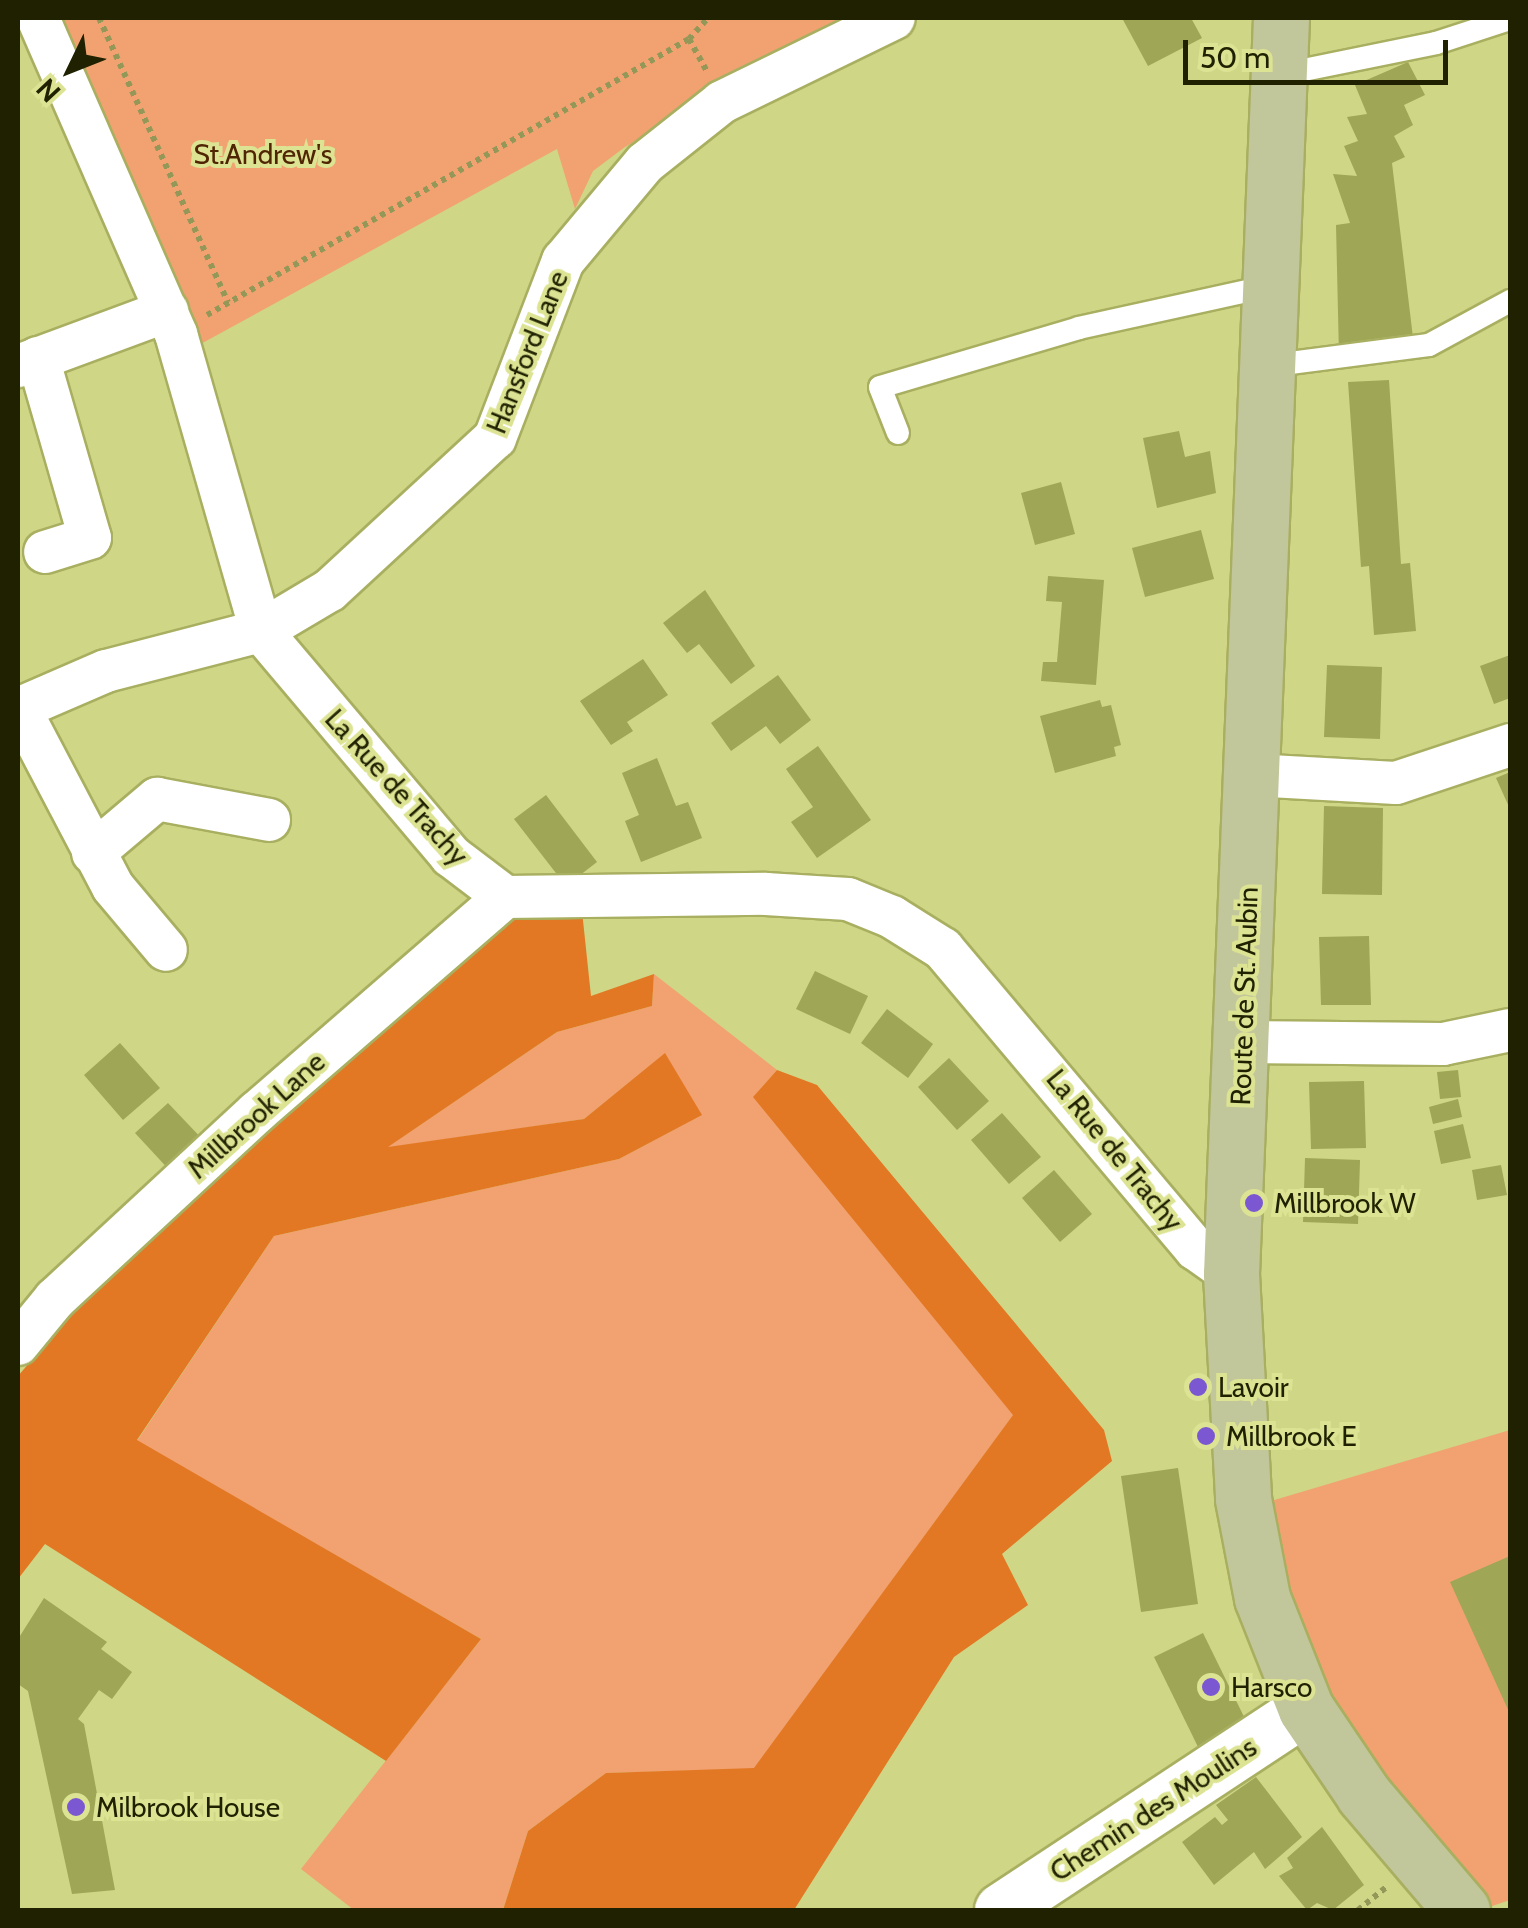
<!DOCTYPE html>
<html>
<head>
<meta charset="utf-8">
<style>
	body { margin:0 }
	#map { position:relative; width:1528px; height:1928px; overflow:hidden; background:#cfd685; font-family:Cabin,sans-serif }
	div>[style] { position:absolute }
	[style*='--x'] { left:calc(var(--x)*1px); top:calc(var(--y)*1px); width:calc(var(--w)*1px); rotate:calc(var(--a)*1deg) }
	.green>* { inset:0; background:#f1a270 }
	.forest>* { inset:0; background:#e37824 }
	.building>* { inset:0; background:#9fa656 }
	.path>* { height:6px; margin-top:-3px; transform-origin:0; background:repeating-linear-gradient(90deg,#939858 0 5px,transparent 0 10px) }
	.roads { filter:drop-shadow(2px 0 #a9af60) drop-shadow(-2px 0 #a9af60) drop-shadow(0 2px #a9af60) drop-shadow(0 -2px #a9af60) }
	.service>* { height:22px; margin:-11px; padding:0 11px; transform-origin:11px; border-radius:11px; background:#fff }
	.minor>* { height:42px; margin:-21px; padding:0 21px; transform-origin:21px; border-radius:21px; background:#fff }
	.tertiary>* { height:52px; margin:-26px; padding:0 26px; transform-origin:26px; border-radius:26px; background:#fff }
	.primary>* { height:55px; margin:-27.5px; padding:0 27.5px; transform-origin:27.5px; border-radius:27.5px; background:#c2c69b }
	.dots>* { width:28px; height:28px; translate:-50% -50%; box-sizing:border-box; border:5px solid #dce392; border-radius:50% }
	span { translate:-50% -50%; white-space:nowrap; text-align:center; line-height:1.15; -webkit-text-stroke:8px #dce392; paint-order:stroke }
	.park-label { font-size:28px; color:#4f2504 }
	.street-label { font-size:28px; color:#1f2101 }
	.poi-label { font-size:28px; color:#1f2101 }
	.left { translate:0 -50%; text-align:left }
	.frame { position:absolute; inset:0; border:20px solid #1f2101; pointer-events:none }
	.north { position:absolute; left:20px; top:20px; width:100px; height:100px; -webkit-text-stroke:8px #dce392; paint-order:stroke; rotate:227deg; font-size:28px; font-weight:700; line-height:40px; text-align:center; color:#1f2101 }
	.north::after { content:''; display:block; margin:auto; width:35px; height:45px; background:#1f2101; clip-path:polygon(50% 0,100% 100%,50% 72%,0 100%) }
	.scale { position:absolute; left:1183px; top:40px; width:265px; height:45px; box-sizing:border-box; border:5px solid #1f2101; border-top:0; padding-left:12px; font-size:30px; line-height:35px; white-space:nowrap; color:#1f2101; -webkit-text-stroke:8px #dce392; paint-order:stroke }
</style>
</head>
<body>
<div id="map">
	<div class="green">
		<div style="clip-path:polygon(49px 18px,843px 18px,625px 147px,593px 171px,575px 209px,557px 149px,197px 346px)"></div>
		<div style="clip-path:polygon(654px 974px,777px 1070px,754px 1097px,1014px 1414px,754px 1769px,606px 1773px,528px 1831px,503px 1910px,354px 1910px,301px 1869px,481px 1639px,137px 1441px,274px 1236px,619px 1159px,701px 1115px,665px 1054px,584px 1119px,386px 1148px,557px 1032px,652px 1006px)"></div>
		<div style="clip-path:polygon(1510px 1430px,1510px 1900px,1480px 1910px,1349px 1743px,1289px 1629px,1271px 1501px)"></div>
	</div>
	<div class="forest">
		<div style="clip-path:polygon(582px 911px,591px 996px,654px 974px,652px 1006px,557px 1032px,388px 1147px,584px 1119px,665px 1053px,702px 1115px,619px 1159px,274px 1236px,137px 1440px,481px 1639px,386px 1761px,45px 1544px,18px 1579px,18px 1376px,164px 1206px,506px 913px)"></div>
		<div style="clip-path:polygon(777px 1070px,817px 1085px,1104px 1430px,1112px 1461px,1002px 1554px,1028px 1605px,954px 1657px,794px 1910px,503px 1910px,528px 1831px,606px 1773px,754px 1768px,1013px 1415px,753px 1097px)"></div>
	</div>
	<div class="building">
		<div style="clip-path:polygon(1122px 18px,1191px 18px,1202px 38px,1148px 66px)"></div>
		<div style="clip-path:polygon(1408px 62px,1425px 95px,1404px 105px,1413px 125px,1394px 136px,1405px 157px,1392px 163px,1414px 346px,1339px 356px,1336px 225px,1350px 223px,1333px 174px,1357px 176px,1344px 146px,1358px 141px,1347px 117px,1367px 114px,1355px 85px)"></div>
		<div style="clip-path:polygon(1389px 380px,1401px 564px,1410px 563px,1416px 631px,1374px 635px,1369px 566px,1361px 567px,1348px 382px)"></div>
		<div style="clip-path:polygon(1179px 431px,1185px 457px,1210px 451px,1216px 493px,1157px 508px,1143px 438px)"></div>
		<div style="clip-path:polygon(1061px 482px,1075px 534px,1035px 545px,1021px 493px)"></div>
		<div style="clip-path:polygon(1201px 530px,1214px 579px,1145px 597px,1132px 548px)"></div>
		<div style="clip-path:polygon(1048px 576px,1104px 580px,1096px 685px,1041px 681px,1043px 662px,1057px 662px,1062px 602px,1046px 601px)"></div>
		<div style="clip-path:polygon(705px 590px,755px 666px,731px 684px,699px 644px,687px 653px,663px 623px)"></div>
		<div style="clip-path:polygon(1510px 655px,1510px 698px,1494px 704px,1480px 666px)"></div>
		<div style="clip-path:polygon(643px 659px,668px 695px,627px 722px,633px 731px,611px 745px,580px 701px)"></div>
		<div style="clip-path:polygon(1327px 665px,1382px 667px,1380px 739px,1324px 737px)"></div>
		<div style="clip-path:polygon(778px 675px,811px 720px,780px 744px,766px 726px,731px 751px,711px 723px)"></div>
		<div style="clip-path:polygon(1100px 700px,1102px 707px,1111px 705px,1121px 745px,1114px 747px,1116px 756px,1055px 773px,1040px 716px)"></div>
		<div style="clip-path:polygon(818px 746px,871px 820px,817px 858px,791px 822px,813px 807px,786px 769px)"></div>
		<div style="clip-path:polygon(657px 758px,676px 806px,688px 802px,702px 838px,641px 862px,625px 821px,639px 815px,622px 773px)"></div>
		<div style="clip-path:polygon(1510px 772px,1510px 809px,1496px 778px)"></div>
		<div style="clip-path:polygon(546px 795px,597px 862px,566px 886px,514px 819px)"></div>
		<div style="clip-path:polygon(1324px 806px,1383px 808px,1382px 895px,1322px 894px)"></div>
		<div style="clip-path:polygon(1369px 936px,1371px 1005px,1321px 1005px,1319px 937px)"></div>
		<div style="clip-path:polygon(815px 971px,868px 996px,850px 1034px,796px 1009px)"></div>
		<div style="clip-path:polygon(887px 1009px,933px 1044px,908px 1078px,861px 1043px)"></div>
		<div style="clip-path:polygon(120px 1043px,160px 1088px,123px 1120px,84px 1075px)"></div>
		<div style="clip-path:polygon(949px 1058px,989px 1101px,957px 1130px,918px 1087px)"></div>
		<div style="clip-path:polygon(1458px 1070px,1461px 1097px,1440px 1099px,1437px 1072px)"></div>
		<div style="clip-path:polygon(1364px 1081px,1366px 1148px,1311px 1149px,1309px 1082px)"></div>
		<div style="clip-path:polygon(1458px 1099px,1462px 1117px,1433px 1124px,1429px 1107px)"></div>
		<div style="clip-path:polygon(168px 1103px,206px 1143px,173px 1174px,135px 1133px)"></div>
		<div style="clip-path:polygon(1002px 1113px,1041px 1157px,1009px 1184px,971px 1140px)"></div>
		<div style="clip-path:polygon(1463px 1124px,1471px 1158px,1441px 1164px,1434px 1131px)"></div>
		<div style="clip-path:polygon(1305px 1158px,1360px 1160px,1358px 1224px,1303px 1222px)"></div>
		<div style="clip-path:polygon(1501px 1165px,1507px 1195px,1477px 1200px,1472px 1170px)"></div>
		<div style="clip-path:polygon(1054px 1170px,1092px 1214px,1060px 1242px,1022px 1198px)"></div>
		<div style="clip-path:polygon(1178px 1468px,1198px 1604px,1141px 1612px,1121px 1476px)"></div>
		<div style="clip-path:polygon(1510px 1556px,1510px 1714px,1450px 1582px)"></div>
		<div style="clip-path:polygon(44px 1598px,107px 1642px,101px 1649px,132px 1672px,112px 1699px,99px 1690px,78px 1719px,84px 1724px,115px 1890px,72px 1894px,28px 1691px,18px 1684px,18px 1639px)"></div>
		<div style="clip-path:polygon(1203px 1633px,1249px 1727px,1200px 1751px,1154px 1657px)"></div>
		<div style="clip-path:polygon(1256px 1777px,1302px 1837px,1265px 1869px,1254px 1852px,1214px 1885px,1182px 1842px,1215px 1817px,1222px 1825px,1228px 1820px,1216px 1805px)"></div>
		<div style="clip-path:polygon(1322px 1827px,1364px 1885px,1333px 1910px,1317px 1903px,1307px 1910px,1279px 1876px,1293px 1868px,1287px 1858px)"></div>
	</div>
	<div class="path">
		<div style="--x:99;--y:18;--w:312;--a:65.6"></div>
		<div style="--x:689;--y:39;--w:28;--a:-48"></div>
		<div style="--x:207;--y:315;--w:555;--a:-29.8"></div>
		<div style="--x:689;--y:39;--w:38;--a:61"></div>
		<div style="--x:1358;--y:1910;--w:38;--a:-39"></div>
	</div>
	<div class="roads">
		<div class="service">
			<div style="--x:1279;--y:75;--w:160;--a:-11.5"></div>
			<div style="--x:1436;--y:43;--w:78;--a:-18"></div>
			<div style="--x:1267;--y:366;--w:163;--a:-7.4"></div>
			<div style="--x:1429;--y:345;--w:92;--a:-28.5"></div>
			<div style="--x:898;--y:433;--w:49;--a:-111.4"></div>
			<div style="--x:880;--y:387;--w:208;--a:-16.5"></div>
			<div style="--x:1079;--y:328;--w:196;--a:-12.4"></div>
		</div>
		<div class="minor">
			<div style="--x:38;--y:18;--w:345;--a:66.4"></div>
			<div style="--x:176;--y:334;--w:309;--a:74"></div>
			<div style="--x:261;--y:631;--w:294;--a:49.8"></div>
			<div style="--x:451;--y:856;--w:68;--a:37.2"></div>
			<div style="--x:505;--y:897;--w:261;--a:-0.7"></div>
			<div style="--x:766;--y:894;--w:82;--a:3.5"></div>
			<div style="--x:848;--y:899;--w:48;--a:22.2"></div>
			<div style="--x:892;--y:917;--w:60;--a:32.1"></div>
			<div style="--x:943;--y:949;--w:392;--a:49.9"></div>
			<div style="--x:1196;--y:1249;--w:43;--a:35.5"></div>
			<div style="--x:38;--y:358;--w:187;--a:73.9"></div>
			<div style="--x:90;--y:538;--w:47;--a:162.7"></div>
			<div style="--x:18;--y:366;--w:159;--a:-20.3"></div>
			<div style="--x:19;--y:708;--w:202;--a:62.3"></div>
			<div style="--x:113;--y:887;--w:82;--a:49.9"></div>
			<div style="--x:18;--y:709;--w:96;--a:-23.4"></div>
			<div style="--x:106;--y:671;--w:160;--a:-14.5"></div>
			<div style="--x:261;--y:631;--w:80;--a:-30.7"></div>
			<div style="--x:330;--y:590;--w:224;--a:-42.7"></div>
			<div style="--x:495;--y:438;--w:190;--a:-69"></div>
			<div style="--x:563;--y:261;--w:128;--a:-50.1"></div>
			<div style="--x:645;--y:163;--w:98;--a:-38.4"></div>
			<div style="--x:722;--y:102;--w:191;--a:-26"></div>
			<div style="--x:1252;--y:775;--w:144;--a:3.2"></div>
			<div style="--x:1396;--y:783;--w:120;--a:-18.4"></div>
			<div style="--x:93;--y:853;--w:84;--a:-40.2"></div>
			<div style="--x:157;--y:799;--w:114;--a:10.6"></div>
			<div style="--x:1242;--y:1042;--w:201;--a:0.6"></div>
			<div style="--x:1443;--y:1044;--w:68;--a:-11.8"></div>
			<div style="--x:18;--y:1344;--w:58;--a:-50.6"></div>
			<div style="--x:55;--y:1299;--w:275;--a:-42.8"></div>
			<div style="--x:257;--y:1112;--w:328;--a:-40.9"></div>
		</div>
		<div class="tertiary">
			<div style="--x:1001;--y:1910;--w:365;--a:-33.4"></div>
		</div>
		<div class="primary">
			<div style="--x:1281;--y:18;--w:1257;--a:92.28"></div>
			<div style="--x:1231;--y:1274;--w:225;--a:86.9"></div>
			<div style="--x:1243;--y:1499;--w:101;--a:79.1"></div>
			<div style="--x:1262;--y:1598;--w:119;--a:68.4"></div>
			<div style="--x:1306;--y:1709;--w:104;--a:56"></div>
			<div style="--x:1364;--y:1795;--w:151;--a:49.6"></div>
		</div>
	</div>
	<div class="dots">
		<div style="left:1254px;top:1203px;background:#7b58d2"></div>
		<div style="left:1198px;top:1387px;background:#7b58d2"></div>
		<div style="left:1206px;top:1436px;background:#7b58d2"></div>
		<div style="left:1211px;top:1687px;background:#7b58d2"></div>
		<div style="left:76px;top:1807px;background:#7b58d2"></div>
	</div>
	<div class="park-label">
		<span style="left:263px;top:154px">St.Andrew's</span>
	</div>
	<div class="street-label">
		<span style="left:527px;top:352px;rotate:-68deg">Hansford Lane</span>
		<span style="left:397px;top:787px;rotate:48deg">La Rue de Trachy</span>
		<span style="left:1244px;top:996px;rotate:-88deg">Route de St. Aubin</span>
		<span style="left:256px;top:1115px;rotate:-42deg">Millbrook Lane</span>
		<span style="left:1115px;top:1150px;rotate:51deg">La Rue de Trachy</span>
		<span style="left:1153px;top:1809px;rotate:-33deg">Chemin des Moulins</span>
	</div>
	<div class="poi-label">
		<span class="left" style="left:1274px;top:1203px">Millbrook W</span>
		<span class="left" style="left:1218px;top:1387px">Lavoir</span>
		<span class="left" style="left:1226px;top:1436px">Millbrook E</span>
		<span class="left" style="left:1231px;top:1687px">Harsco</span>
		<span class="left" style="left:96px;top:1807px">Milbrook House</span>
	</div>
	<div class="frame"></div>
	<div class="north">N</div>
	<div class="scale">50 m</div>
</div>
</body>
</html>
